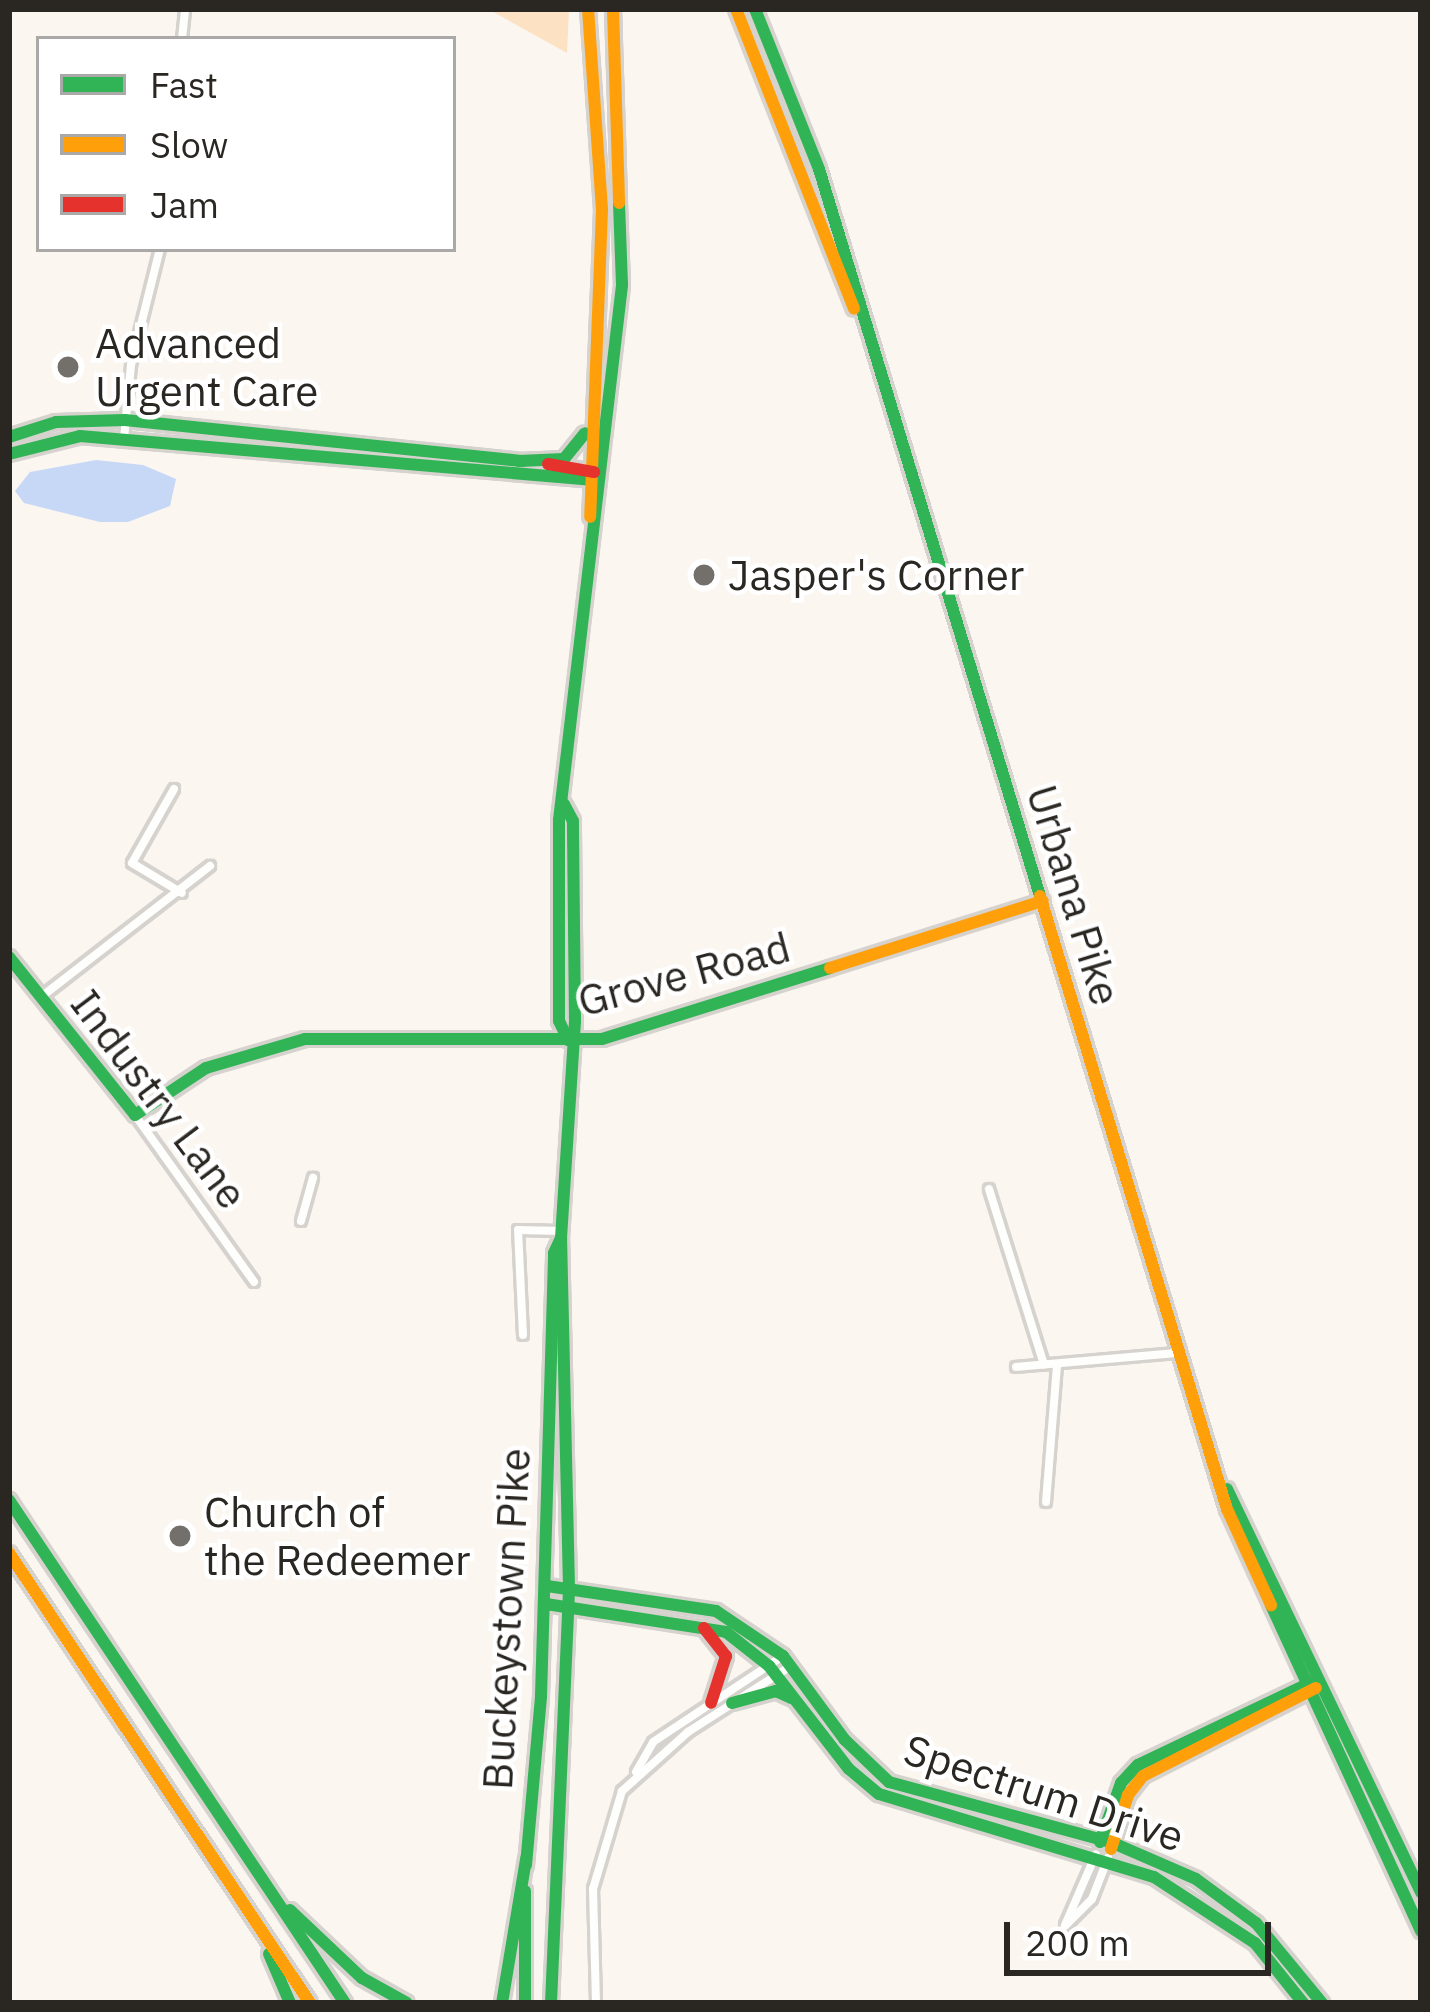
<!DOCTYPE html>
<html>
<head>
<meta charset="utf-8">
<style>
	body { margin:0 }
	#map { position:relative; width:1430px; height:2012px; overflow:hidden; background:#fbf6f0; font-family:"IBM Plex Sans",sans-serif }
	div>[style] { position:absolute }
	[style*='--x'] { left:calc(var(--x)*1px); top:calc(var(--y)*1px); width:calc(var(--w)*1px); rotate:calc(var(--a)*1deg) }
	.green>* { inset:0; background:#fce1c2 }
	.water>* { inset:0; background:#c7d8f7 }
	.roads { filter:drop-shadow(3px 0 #d6d2ce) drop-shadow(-3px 0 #d6d2ce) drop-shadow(0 3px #d6d2ce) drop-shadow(0 -3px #d6d2ce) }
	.street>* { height:8px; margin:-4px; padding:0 4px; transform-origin:4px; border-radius:4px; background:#fefefd }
	.fast>* { height:12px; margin:-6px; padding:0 6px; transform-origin:6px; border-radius:6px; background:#30b455 }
	.slow>* { height:12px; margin:-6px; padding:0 6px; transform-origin:6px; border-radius:6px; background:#ff9f0a }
	.jam>* { height:12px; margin:-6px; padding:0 6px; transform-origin:6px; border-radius:6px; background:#e5322d }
	.dots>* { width:33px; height:33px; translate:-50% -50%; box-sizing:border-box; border:6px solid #fff; border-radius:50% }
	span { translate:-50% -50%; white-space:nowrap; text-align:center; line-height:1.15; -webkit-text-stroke:9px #fff; paint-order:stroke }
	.poi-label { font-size:42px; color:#2a2723 }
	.left { translate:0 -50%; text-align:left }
	.street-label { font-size:42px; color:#2a2723 }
	.frame { position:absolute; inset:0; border:12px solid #2a2723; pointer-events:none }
	.legend { position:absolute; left:36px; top:36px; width:420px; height:216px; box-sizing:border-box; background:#fff; border:3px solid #aaa9a7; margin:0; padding:15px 21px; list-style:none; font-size:36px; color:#2a2723 }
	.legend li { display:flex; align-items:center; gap:24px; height:60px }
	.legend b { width:60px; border:3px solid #aaa9a7 }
	.scale { position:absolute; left:1004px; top:1922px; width:267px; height:54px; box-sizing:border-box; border:6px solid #2a2723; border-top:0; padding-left:15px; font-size:36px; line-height:42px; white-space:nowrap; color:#2a2723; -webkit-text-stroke:9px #fff; paint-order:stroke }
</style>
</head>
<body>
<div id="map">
	<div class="green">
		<div style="clip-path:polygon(488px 9px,569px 9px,567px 53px)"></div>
	</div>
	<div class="water">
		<div style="clip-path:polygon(96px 460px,143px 465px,176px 479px,170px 506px,128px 522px,100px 522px,24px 503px,15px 491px,30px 472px)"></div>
	</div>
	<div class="roads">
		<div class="street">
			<div style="--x:182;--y:39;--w:30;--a:-84"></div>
			<div style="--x:124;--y:439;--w:74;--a:-84.6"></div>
			<div style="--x:131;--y:365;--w:120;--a:-76"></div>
			<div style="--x:174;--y:789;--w:85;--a:119.6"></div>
			<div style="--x:132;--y:863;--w:58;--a:31"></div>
			<div style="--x:41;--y:997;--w:214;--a:-37.8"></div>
			<div style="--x:135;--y:1115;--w:205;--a:54.5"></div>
			<div style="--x:989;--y:1189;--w:184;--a:72.6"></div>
			<div style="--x:301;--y:1221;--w:45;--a:-74.4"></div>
			<div style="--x:523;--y:1335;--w:105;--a:-92.7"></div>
			<div style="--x:518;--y:1230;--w:43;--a:1.3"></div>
			<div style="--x:1016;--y:1367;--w:160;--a:-5"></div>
			<div style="--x:1046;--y:1502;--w:138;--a:-85.4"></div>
			<div style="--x:636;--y:1772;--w:34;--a:-60"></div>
			<div style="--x:653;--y:1742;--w:156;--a:-33.5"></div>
			<div style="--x:1065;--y:1925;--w:77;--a:-66.4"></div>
			<div style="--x:1065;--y:1926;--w:38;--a:-45"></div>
			<div style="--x:1092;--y:1899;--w:44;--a:-68.7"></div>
			<div style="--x:596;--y:2003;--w:114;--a:-91.5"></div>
			<div style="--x:593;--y:1889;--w:102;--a:-73.5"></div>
			<div style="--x:622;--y:1791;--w:89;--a:-41.8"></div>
			<div style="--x:688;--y:1732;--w:122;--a:-32.7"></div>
		</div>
		<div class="fast">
			<div style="--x:755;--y:9;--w:172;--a:68.2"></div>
			<div style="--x:819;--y:169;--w:760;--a:73.09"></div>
			<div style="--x:9;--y:437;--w:49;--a:-17.7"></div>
			<div style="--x:56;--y:422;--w:69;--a:-1.7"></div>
			<div style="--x:125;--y:420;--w:400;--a:5.9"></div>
			<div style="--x:9;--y:454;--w:73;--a:-14.2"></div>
			<div style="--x:80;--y:436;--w:516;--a:4.89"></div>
			<div style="--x:519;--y:461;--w:45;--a:-2.5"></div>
			<div style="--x:564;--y:459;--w:33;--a:-51"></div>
			<div style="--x:9;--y:957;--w:202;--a:51.4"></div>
			<div style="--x:135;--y:1115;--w:85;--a:-33.5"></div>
			<div style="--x:206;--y:1068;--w:103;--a:-16.3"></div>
			<div style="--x:305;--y:1039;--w:297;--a:0"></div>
			<div style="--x:602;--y:1039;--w:239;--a:-17.3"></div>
			<div style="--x:568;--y:1040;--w:21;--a:-115"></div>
			<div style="--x:559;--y:1021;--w:201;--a:-90"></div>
			<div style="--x:559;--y:820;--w:539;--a:-83.28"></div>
			<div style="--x:622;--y:285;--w:82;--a:-92.1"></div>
			<div style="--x:1227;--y:1489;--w:448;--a:64.3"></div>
			<div style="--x:9;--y:1500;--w:605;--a:56.26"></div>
			<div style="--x:547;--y:1586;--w:171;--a:8.4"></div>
			<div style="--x:716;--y:1611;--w:81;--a:33.9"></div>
			<div style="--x:783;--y:1656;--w:104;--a:53.6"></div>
			<div style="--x:845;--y:1740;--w:61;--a:43.7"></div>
			<div style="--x:889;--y:1782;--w:232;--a:15.2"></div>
			<div style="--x:1113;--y:1843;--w:90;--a:23.4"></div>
			<div style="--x:1196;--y:1879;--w:74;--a:36.3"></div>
			<div style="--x:1256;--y:1923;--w:104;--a:50.5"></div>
			<div style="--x:546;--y:1604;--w:182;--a:8.8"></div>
			<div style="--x:726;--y:1632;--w:55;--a:38.3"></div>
			<div style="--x:769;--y:1666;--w:130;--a:52.2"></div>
			<div style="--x:849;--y:1769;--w:39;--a:40"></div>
			<div style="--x:879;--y:1794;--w:287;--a:16.8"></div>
			<div style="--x:1154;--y:1877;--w:121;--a:33.2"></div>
			<div style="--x:1255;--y:1943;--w:77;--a:51.3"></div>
			<div style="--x:1271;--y:1605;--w:359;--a:65.3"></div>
			<div style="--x:732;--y:1703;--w:46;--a:-15.3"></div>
			<div style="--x:776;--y:1691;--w:17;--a:25"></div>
			<div style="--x:1100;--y:1842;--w:63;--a:-70.4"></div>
			<div style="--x:1121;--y:1783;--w:25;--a:-47"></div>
			<div style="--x:1138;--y:1765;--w:193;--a:-25.5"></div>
			<div style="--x:526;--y:1865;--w:170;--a:-84.9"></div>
			<div style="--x:541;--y:1696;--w:443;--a:-88.3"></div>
			<div style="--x:554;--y:1253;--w:17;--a:-65"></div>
			<div style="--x:525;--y:1891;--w:112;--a:90"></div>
			<div style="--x:290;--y:1910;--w:99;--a:43.4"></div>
			<div style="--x:362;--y:1978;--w:51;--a:29.1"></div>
			<div style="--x:269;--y:1954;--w:53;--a:66.8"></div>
			<div style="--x:502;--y:2003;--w:146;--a:-80.5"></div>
			<div style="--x:551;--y:2003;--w:415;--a:-87.5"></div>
			<div style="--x:569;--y:1588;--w:350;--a:-91.3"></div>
			<div style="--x:561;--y:1238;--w:216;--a:-86.3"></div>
			<div style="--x:575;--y:1022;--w:201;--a:-90.6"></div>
			<div style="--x:573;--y:821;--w:19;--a:-118"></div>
		</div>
		<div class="slow">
			<div style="--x:588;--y:9;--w:201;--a:86"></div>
			<div style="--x:602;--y:210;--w:307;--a:92.2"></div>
			<div style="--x:613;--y:9;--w:194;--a:88.2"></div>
			<div style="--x:736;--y:9;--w:322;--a:68.5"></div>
			<div style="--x:1040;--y:896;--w:641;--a:73.04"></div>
			<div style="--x:1227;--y:1509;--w:106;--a:65.4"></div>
			<div style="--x:830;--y:968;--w:223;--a:-17.5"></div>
			<div style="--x:9;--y:1553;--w:541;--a:56.22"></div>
			<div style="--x:1111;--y:1849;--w:57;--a:-72.5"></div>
			<div style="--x:1128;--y:1795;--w:24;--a:-52"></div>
			<div style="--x:1143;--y:1776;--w:194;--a:-27"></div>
		</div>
		<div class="jam">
			<div style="--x:548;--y:464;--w:47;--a:9.9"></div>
			<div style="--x:704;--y:1628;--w:36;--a:52"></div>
			<div style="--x:726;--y:1656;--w:49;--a:107.7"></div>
		</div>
	</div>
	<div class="dots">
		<div style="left:68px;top:367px;background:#736f6b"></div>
		<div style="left:704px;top:575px;background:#736f6b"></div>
		<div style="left:180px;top:1536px;background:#736f6b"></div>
	</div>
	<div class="poi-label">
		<span class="left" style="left:95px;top:367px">Advanced<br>Urgent Care</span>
		<span class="left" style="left:728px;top:575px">Jasper's Corner</span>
		<span class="left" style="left:204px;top:1536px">Church of<br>the Redeemer</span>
	</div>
	<div class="street-label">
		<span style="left:1074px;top:895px;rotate:73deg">Urbana Pike</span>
		<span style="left:684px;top:974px;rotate:-15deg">Grove Road</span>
		<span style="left:159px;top:1099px;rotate:53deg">Industry Lane</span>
		<span style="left:506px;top:1619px;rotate:-87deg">Buckeystown Pike</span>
		<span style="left:1044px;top:1793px;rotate:18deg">Spectrum Drive</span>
	</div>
	<div class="frame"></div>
	<ul class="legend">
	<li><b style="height:15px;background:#30b455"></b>Fast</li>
	<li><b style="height:15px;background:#ff9f0a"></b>Slow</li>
	<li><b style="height:15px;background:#e5322d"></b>Jam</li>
	</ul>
	<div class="scale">200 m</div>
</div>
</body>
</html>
